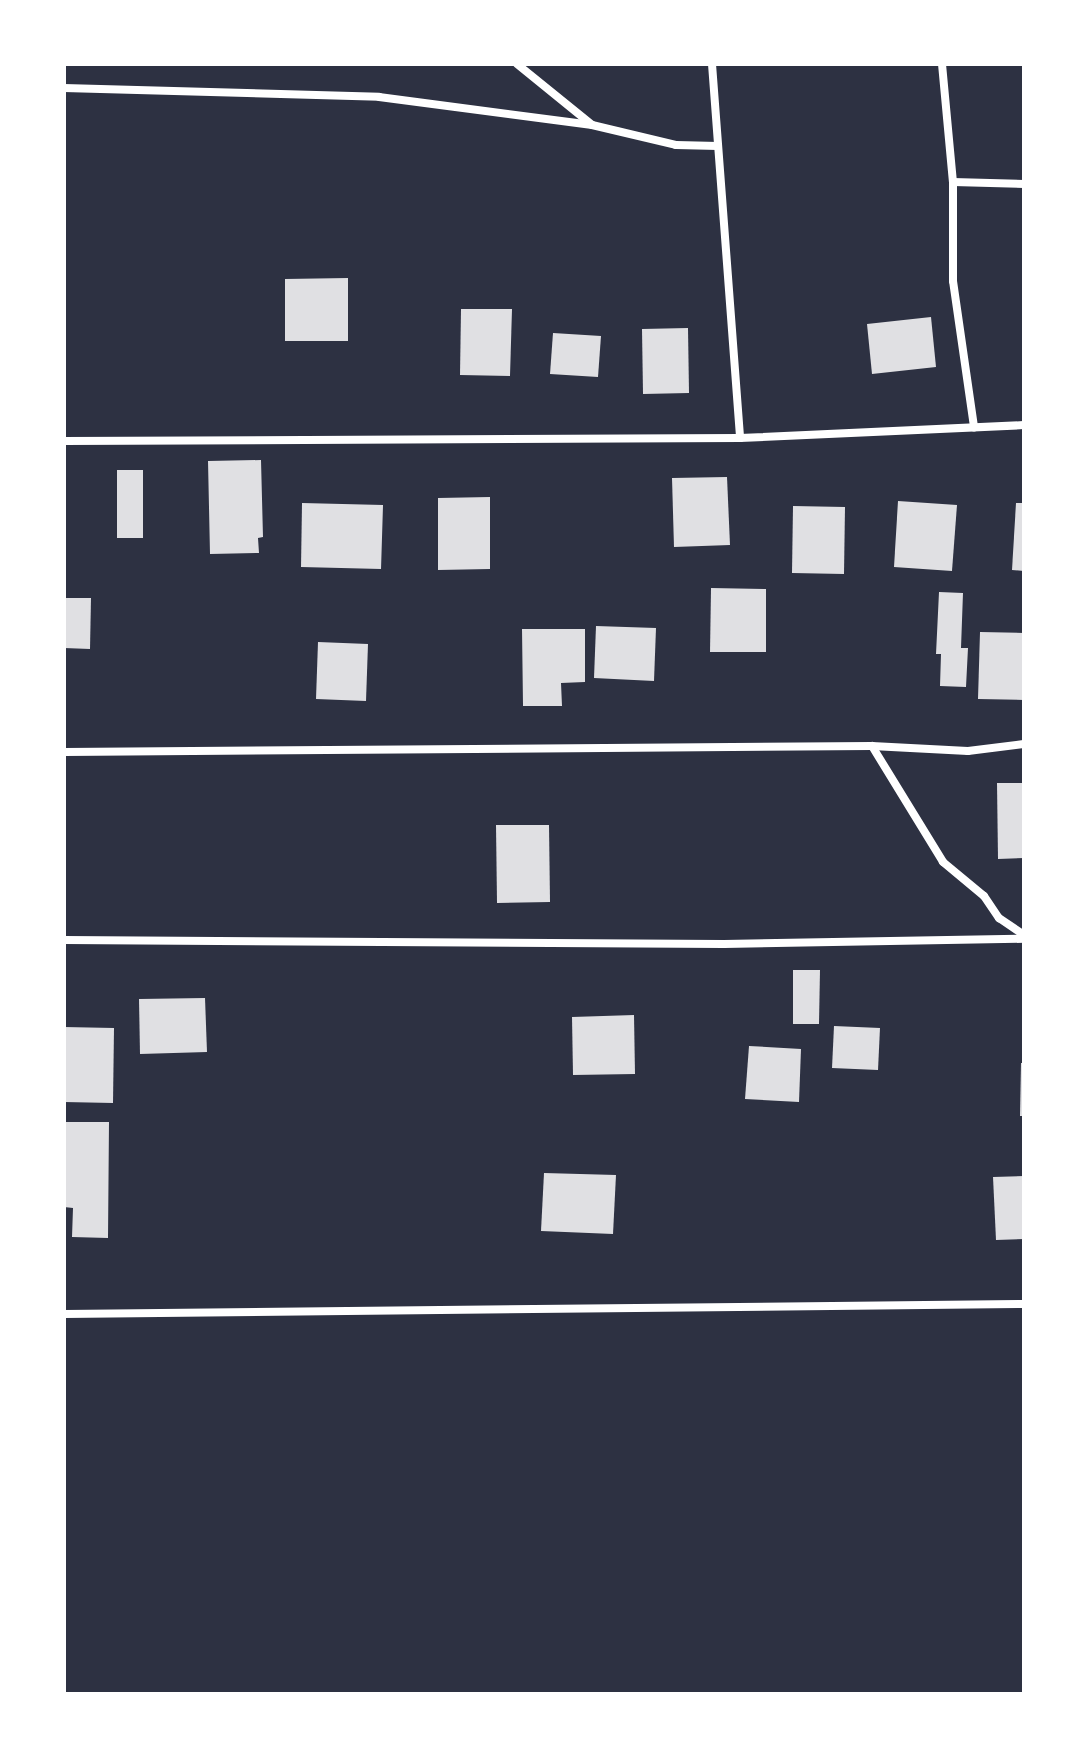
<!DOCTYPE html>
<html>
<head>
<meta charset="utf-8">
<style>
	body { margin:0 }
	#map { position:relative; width:1088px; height:1758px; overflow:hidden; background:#2d3142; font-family:"Open Sans",sans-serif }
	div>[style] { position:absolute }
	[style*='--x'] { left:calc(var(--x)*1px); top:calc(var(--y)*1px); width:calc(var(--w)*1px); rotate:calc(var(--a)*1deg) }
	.building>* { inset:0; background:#e0e0e3 }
	.minor>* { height:8px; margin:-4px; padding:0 4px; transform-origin:4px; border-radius:4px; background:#fff }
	span { translate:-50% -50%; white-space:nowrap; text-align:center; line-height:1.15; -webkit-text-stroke:7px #fff; paint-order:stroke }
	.frame { position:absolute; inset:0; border:66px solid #fff; pointer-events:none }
</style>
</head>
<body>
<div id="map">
	<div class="building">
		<div style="clip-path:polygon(348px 278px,348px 341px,285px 341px,285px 279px)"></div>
		<div style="clip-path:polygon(461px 309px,512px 309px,510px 376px,460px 375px)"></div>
		<div style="clip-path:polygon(931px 317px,936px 367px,872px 374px,867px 324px)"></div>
		<div style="clip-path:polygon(688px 328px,689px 393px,643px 394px,642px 329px)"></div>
		<div style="clip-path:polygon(553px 333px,601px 336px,598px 377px,550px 374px)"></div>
		<div style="clip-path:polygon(261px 460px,263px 537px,258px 538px,259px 553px,210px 554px,208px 461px)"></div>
		<div style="clip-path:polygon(117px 470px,143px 470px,143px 538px,117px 538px)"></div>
		<div style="clip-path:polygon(727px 477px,730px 545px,674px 547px,672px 478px)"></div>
		<div style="clip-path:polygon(490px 497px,490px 569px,438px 570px,438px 498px)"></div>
		<div style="clip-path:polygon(898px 501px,957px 505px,952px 571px,894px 567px)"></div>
		<div style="clip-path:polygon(302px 503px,383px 505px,381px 569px,301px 567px)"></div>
		<div style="clip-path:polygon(1016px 503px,1024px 503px,1024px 571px,1012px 570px)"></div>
		<div style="clip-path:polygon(793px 506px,845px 507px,844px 574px,792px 573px)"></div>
		<div style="clip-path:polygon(711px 588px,766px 589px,766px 652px,710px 652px)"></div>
		<div style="clip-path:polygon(939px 592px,963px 593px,961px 648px,968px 648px,966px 687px,940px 686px,941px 654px,936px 654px)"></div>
		<div style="clip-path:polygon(64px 598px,91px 598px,90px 649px,64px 648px)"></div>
		<div style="clip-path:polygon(596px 626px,656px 628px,654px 681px,594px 678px)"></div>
		<div style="clip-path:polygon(522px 629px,585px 629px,585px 682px,561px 683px,562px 706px,523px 706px)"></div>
		<div style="clip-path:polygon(980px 632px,1024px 633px,1024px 700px,978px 699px)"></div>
		<div style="clip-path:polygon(318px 642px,368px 644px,366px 701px,316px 699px)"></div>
		<div style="clip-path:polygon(997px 783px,1024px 783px,1024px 858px,998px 859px)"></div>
		<div style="clip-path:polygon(496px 825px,549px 825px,550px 902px,497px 903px)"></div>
		<div style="clip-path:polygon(793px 970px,820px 970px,819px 1024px,793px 1024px)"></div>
		<div style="clip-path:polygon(205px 998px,207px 1052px,140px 1054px,139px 999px)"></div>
		<div style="clip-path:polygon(634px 1015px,635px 1074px,573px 1075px,572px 1017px)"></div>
		<div style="clip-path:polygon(834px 1026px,880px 1028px,878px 1070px,832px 1068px)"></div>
		<div style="clip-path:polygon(64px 1027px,114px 1028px,113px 1103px,64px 1102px)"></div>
		<div style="clip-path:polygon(749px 1046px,801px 1049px,799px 1102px,745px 1099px)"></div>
		<div style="clip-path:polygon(1021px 1063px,1024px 1063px,1024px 1116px,1020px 1116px)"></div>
		<div style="clip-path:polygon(64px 1122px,109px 1122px,108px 1238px,72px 1237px,73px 1208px,64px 1207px)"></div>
		<div style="clip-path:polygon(544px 1173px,616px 1175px,613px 1234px,541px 1231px)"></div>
		<div style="clip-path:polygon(1024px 1176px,1024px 1239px,996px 1240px,993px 1177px)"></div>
	</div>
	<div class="minor">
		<div style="--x:517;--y:64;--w:95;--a:39"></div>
		<div style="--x:712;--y:64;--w:375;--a:85.7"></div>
		<div style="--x:942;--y:64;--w:119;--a:84.7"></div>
		<div style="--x:953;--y:182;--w:99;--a:90"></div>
		<div style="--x:953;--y:281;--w:148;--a:81.8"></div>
		<div style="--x:64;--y:88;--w:315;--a:1.6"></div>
		<div style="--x:379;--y:97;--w:215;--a:7.5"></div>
		<div style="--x:592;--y:125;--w:86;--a:13.4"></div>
		<div style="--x:676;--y:145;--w:42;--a:1.4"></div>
		<div style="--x:953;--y:182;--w:71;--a:1.6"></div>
		<div style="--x:64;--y:441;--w:676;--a:-0.25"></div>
		<div style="--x:740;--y:438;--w:284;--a:-2.6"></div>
		<div style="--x:872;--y:746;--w:96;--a:3"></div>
		<div style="--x:968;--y:751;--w:56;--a:-7.1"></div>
		<div style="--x:64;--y:752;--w:808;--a:-0.43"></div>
		<div style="--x:872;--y:746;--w:136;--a:58.5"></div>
		<div style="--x:943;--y:862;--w:53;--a:39.7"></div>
		<div style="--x:984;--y:896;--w:27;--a:56"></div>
		<div style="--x:999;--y:918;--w:30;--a:34"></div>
		<div style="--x:64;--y:940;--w:660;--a:0.35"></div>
		<div style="--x:724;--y:944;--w:300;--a:-1"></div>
		<div style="--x:64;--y:1314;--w:960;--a:-0.6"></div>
	</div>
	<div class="frame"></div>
</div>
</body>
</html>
